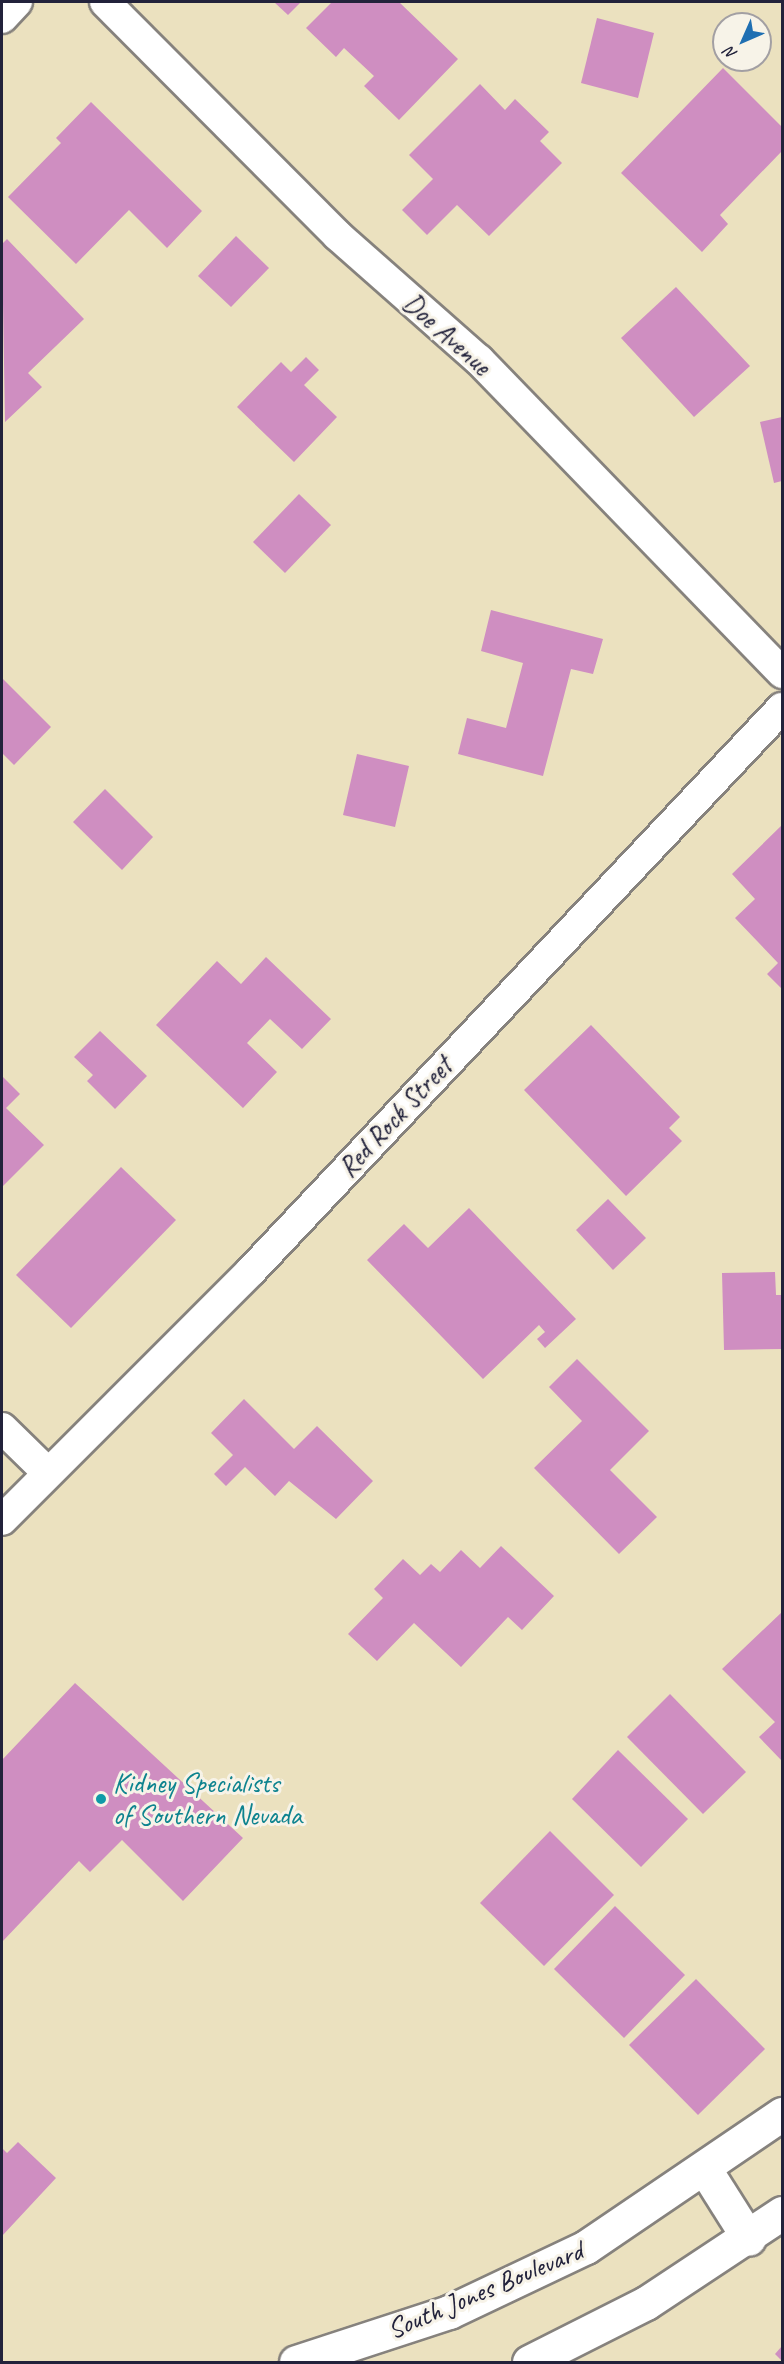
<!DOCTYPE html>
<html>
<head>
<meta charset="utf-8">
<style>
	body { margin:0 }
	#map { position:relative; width:784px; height:2364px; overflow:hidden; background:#ebe1bf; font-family:Caveat,sans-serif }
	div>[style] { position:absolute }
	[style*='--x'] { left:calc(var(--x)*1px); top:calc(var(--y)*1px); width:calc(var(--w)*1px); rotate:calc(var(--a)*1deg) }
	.building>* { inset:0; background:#cf8ec1 }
	.roads { filter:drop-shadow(2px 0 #86827d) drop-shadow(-2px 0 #86827d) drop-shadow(0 2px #86827d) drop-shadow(0 -2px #86827d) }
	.street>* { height:30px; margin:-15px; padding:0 15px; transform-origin:15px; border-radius:15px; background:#fff }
	.primary>* { height:33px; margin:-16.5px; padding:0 16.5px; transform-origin:16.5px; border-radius:16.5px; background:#fff }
	.dots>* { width:16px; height:16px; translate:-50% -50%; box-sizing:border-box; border:3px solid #f7f3e8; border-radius:50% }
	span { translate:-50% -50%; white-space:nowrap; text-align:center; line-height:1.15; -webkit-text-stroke:6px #f7f3e8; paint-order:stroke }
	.street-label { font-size:28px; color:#22223b }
	.culture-label { font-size:28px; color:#0d838f }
	.left { translate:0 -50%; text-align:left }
	.frame { position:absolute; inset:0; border:3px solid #22223b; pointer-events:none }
	.north { position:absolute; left:712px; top:12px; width:60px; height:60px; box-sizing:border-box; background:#f7f3e8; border:2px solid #a29fa3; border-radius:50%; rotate:225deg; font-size:16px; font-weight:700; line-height:24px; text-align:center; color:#22223b }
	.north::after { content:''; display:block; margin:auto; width:21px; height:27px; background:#1f6fb2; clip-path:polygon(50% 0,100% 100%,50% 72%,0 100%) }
</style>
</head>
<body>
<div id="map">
	<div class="building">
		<div style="clip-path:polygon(274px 2px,301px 2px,288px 15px)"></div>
		<div style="clip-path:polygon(332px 2px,399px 2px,458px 59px,399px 120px,364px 86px,374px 76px,344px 48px,336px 57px,306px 28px)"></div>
		<div style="clip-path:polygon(597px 18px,654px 33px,638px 98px,581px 83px)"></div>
		<div style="clip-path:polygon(723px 68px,782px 127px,782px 151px,720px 215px,728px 224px,702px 252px,621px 173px)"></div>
		<div style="clip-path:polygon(480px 84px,505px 110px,515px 99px,549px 132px,540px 141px,562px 163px,489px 236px,457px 205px,427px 235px,402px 210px,433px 179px,409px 155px)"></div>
		<div style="clip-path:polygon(91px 102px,202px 211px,167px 248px,129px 210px,76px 264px,8px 197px,61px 143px,56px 138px)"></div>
		<div style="clip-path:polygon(236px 236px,269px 268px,231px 307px,198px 276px)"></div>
		<div style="clip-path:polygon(7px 239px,84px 319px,28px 373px,42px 387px,5px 422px,2px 244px)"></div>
		<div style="clip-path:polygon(676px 287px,750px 366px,694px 417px,621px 338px)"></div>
		<div style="clip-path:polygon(306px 357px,319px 370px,304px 385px,337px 417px,294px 462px,237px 407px,281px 362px,291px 372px)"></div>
		<div style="clip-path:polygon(782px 417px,782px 481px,774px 483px,760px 422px)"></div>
		<div style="clip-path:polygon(299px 494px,331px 525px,285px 573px,253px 542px)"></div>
		<div style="clip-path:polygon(491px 610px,603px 639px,593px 674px,571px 669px,543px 776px,458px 754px,467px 718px,506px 728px,523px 663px,481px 651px)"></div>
		<div style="clip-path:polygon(2px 678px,51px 727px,14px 765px,2px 753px)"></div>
		<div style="clip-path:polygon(357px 754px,409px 766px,395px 827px,343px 815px)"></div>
		<div style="clip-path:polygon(105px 789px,153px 837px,122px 870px,73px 822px)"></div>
		<div style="clip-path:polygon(782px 825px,782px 989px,767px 974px,778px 963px,735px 918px,755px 899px,732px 874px)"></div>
		<div style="clip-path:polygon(266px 957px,331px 1019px,302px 1049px,270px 1019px,247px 1043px,277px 1072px,243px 1108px,156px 1025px,217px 961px,241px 984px)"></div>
		<div style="clip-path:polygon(591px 1025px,680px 1117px,669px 1128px,682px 1141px,626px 1196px,524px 1090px)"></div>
		<div style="clip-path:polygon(100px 1031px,147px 1076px,115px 1109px,87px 1081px,93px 1075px,74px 1057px)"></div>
		<div style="clip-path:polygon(2px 1076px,20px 1094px,6px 1108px,44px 1145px,2px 1187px)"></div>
		<div style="clip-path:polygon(121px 1167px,176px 1220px,71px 1328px,16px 1275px)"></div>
		<div style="clip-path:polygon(608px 1199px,646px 1238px,613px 1270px,576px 1230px)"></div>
		<div style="clip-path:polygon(469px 1208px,576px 1319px,545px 1348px,537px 1339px,545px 1332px,539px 1325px,483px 1379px,367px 1260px,404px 1224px,428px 1248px)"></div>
		<div style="clip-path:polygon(775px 1272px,776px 1295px,782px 1295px,782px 1349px,724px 1350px,722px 1273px)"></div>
		<div style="clip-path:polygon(577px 1359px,649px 1431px,610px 1470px,657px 1517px,619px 1554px,534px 1468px,582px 1421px,549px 1387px)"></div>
		<div style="clip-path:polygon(244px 1399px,294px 1449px,317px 1426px,373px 1481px,336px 1519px,289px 1481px,275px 1496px,245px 1467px,226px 1486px,214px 1474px,233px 1455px,211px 1433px)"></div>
		<div style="clip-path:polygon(501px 1546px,554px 1596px,522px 1630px,508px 1617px,461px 1667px,414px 1623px,377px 1661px,348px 1634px,383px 1598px,374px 1589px,403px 1559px,420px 1575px,431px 1564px,440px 1572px,461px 1550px,480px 1568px)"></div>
		<div style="clip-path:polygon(782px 1612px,782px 1761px,759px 1737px,775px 1722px,722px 1669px)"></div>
		<div style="clip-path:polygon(75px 1683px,243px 1838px,183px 1901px,122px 1840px,90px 1872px,79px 1861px,2px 1942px,2px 1760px)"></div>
		<div style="clip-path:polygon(670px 1694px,746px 1772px,703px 1814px,627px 1737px)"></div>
		<div style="clip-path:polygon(618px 1750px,688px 1819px,641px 1867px,572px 1799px)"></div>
		<div style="clip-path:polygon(550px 1831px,614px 1895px,544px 1966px,480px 1903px)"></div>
		<div style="clip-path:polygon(615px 1906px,685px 1975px,624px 2038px,554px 1969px)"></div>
		<div style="clip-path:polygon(696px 1979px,765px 2049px,698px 2115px,629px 2045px)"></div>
		<div style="clip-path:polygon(18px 2142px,56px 2178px,2px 2236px,2px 2148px,7px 2153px)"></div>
		<div style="clip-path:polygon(782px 2346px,782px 2361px,775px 2354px)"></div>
	</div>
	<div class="roads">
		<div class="street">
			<div style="--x:105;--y:2;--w:329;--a:45.1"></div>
			<div style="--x:337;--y:235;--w:189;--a:41.4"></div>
			<div style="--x:479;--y:360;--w:436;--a:45.9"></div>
			<div style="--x:2;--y:18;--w:22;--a:-47"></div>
			<div style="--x:2;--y:1428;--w:63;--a:44.4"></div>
			<div style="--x:2;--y:1520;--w:352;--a:-45"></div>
			<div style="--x:251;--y:1271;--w:774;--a:-46.68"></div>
		</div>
		<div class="primary">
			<div style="--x:706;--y:2171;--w:80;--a:57.7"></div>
			<div style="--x:296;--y:2362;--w:161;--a:-18.1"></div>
			<div style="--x:449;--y:2312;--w:152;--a:-25.4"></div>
			<div style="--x:586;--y:2247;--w:237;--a:-34.2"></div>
			<div style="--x:529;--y:2362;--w:131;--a:-26.8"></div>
			<div style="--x:646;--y:2303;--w:163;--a:-33.5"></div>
		</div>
	</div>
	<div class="dots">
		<div style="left:101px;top:1799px;background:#0f9aa8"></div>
	</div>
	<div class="street-label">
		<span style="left:447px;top:334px;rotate:42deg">Doe Avenue</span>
		<span style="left:395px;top:1117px;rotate:-47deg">Red Rock Street</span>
		<span style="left:485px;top:2290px;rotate:-23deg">South Jones Boulevard</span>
	</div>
	<div class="culture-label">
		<span class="left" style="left:113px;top:1799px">Kidney Specialists<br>of Southern Nevada</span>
	</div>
	<div class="frame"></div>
	<div class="north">N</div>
</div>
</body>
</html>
